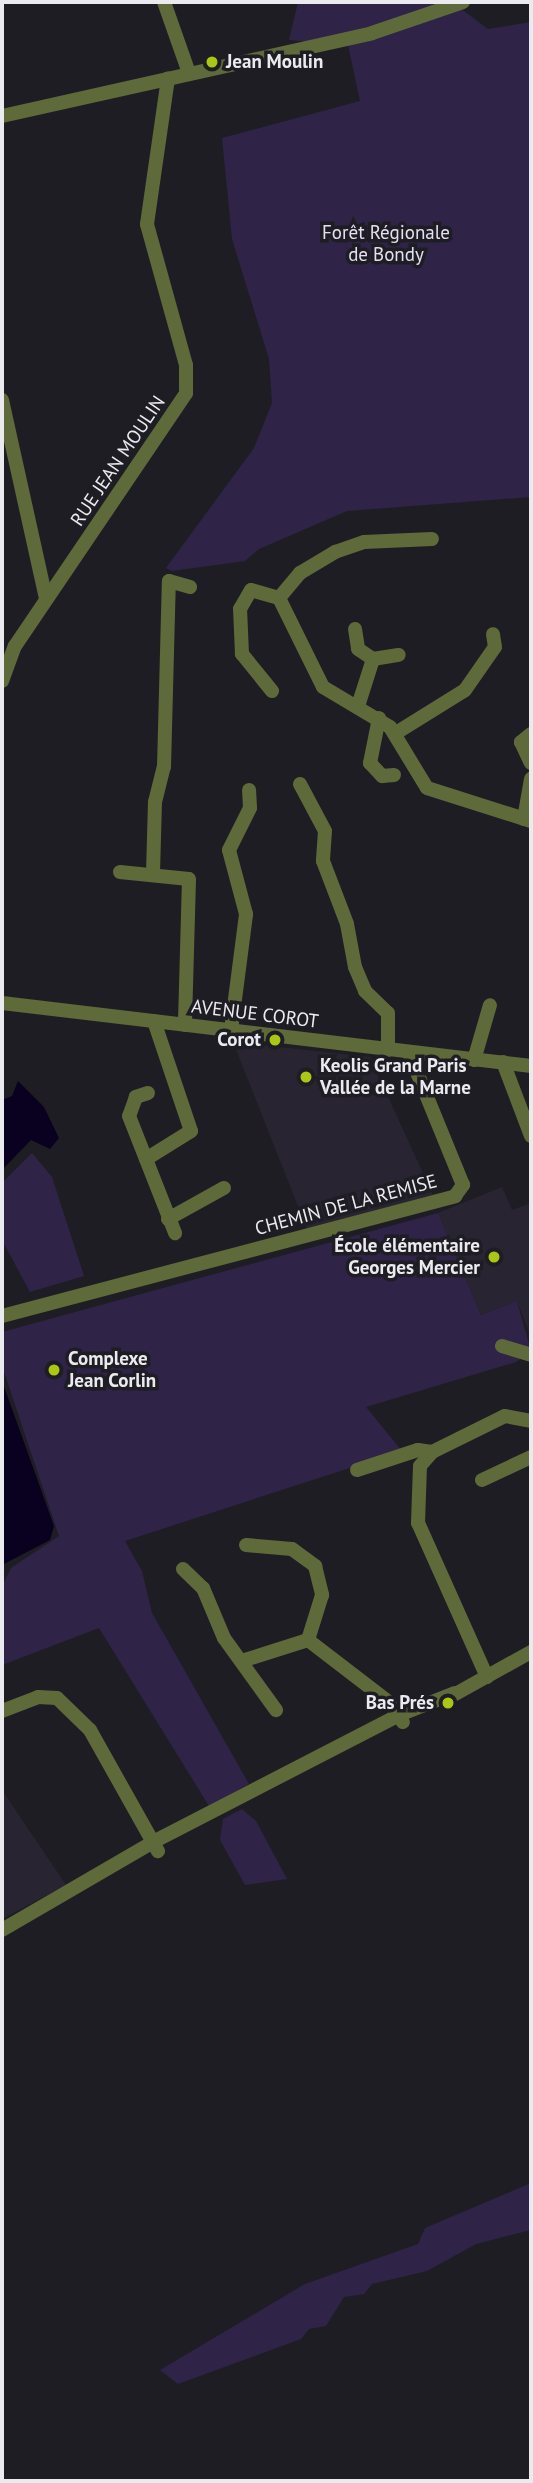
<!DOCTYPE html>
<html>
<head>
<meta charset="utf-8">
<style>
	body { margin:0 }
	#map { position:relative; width:533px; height:2483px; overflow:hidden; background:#1f1d24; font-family:"PT Sans",sans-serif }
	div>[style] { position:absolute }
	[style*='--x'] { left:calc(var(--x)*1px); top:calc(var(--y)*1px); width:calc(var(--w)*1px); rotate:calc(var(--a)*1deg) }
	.built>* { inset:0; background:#282431 }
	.green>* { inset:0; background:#2f2348 }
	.water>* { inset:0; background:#0a001f }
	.minor>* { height:14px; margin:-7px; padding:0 7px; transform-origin:7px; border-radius:7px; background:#5f6a3a }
	.dots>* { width:19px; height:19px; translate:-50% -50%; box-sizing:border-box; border:4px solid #1f1d24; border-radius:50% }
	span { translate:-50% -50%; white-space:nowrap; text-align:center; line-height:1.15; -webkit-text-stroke:7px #1f1d24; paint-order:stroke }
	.poi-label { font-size:19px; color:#ebeaef; font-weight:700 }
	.left { translate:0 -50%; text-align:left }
	.right { translate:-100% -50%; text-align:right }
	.park-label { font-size:19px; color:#e4dff1 }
	.street-label { font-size:19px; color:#ebeaef }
	.frame { position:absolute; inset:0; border:4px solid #ebeaef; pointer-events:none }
</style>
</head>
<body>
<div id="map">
	<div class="built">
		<div style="clip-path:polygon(233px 1042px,370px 1057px,433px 1195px,307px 1229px)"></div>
		<div style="clip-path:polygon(502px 1187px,512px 1210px,531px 1203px,531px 1337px,517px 1301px,481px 1315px,438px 1213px)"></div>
		<div style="clip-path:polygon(2px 1790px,66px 1885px,2px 1919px)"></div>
	</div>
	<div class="green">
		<div style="clip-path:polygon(298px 2px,452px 2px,488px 29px,531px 22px,531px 497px,347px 511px,259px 549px,245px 561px,172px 571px,166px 568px,254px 448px,272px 403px,269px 359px,232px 239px,222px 138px,360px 101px,348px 45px,289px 40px)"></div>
		<div style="clip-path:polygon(32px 1153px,52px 1177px,84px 1276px,30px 1292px,2px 1240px,2px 1183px)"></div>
		<div style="clip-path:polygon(438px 1213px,481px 1315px,517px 1301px,531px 1351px,516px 1362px,366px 1407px,402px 1451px,125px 1541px,142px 1571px,152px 1613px,249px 1784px,209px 1806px,99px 1628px,2px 1665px,2px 1586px,11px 1568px,59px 1536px,2px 1366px,2px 1332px)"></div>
		<div style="clip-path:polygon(242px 1809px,256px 1821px,287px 1879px,245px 1885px,220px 1840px,223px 1819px)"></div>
		<div style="clip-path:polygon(531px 2183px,531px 2230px,476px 2244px,427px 2271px,372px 2284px,364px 2294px,344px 2297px,326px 2326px,309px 2329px,301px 2339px,178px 2384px,160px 2370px,305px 2284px,418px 2244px,425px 2228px)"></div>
	</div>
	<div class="water">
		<div style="clip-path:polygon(18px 1081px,44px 1107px,59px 1138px,50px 1149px,31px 1140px,2px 1170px,2px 1100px,12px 1096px)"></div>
		<div style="clip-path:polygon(2px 1381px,54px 1526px,50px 1540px,2px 1565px)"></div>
	</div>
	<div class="minor">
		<div style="--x:164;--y:2;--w:75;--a:70.6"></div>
		<div style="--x:2;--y:116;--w:379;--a:-12.6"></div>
		<div style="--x:372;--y:33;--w:96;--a:-18.8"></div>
		<div style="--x:2;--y:400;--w:204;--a:77.5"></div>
		<div style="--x:279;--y:598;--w:33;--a:-50"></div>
		<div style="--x:300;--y:573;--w:41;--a:-31"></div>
		<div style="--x:335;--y:552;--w:31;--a:-19"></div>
		<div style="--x:364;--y:542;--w:68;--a:-2.5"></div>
		<div style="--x:355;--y:629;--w:20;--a:81"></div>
		<div style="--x:358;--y:649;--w:18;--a:34"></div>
		<div style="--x:373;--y:659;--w:26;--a:-9"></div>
		<div style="--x:2;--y:681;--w:37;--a:-70"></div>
		<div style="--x:15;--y:646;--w:305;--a:-55.9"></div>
		<div style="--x:186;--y:393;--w:28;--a:-90"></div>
		<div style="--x:186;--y:365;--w:146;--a:-105.5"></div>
		<div style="--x:147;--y:224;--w:147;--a:-81.8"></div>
		<div style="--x:272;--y:691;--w:48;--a:-129"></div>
		<div style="--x:242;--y:654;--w:45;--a:-92.5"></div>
		<div style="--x:240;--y:609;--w:22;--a:-60"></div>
		<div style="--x:251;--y:590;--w:29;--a:16"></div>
		<div style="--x:279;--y:598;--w:99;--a:63.7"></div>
		<div style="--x:323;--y:687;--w:78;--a:30.8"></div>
		<div style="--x:390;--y:727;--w:71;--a:58.8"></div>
		<div style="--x:427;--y:788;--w:109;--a:17.6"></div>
		<div style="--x:359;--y:703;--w:46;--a:-72.3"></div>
		<div style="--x:379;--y:718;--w:46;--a:101.3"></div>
		<div style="--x:370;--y:763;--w:18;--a:47"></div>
		<div style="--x:382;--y:776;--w:12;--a:-5"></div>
		<div style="--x:396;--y:733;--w:81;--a:-31.9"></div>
		<div style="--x:465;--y:690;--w:52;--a:-55.1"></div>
		<div style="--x:495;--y:647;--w:13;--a:-99"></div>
		<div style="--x:531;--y:734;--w:13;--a:141"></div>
		<div style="--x:521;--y:742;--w:23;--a:65"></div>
		<div style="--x:300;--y:784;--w:53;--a:62"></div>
		<div style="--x:325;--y:831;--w:30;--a:94"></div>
		<div style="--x:323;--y:861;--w:67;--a:69.1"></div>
		<div style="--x:347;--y:924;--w:44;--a:79.5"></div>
		<div style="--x:355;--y:967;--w:26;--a:67"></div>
		<div style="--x:365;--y:991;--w:32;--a:44"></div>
		<div style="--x:388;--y:1013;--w:37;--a:90"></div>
		<div style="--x:524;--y:819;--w:41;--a:-80.1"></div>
		<div style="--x:120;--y:872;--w:69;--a:5.8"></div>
		<div style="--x:189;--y:879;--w:146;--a:91.6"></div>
		<div style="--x:153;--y:873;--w:71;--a:-88.4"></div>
		<div style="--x:155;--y:802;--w:36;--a:-76"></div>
		<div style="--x:164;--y:767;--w:186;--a:-88.5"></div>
		<div style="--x:169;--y:581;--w:22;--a:16"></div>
		<div style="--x:2;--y:1003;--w:533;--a:6.79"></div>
		<div style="--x:231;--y:1030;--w:117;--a:-82.6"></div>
		<div style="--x:246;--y:914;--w:66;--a:-104.9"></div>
		<div style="--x:229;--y:850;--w:47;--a:-63.4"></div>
		<div style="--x:250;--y:808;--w:18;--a:-93"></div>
		<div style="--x:474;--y:1060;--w:57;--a:-73.8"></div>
		<div style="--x:503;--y:1062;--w:79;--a:69.3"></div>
		<div style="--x:148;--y:1093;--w:13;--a:162"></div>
		<div style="--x:136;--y:1097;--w:20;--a:110"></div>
		<div style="--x:129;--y:1116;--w:126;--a:68.5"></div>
		<div style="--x:146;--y:1159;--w:53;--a:-31.9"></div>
		<div style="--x:191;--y:1131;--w:116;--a:-108.6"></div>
		<div style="--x:168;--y:1219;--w:64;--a:-29"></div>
		<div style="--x:2;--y:1316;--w:469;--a:-14.8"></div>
		<div style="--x:455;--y:1196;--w:14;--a:-54"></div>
		<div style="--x:463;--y:1185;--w:143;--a:-112.2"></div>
		<div style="--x:502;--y:1346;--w:30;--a:17"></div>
		<div style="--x:357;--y:1470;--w:64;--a:-18.2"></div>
		<div style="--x:418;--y:1450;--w:14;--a:8"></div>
		<div style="--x:482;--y:1480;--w:54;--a:-25.1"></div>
		<div style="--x:246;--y:1545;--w:46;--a:5"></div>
		<div style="--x:292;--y:1549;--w:29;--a:36"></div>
		<div style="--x:315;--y:1566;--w:30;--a:76"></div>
		<div style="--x:322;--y:1595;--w:47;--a:107.3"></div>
		<div style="--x:183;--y:1569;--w:28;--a:44"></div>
		<div style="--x:203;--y:1588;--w:54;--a:67.2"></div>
		<div style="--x:224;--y:1638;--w:89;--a:54.2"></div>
		<div style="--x:308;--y:1640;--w:103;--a:37.5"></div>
		<div style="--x:390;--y:1703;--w:23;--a:56"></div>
		<div style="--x:245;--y:1660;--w:66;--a:-17.6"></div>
		<div style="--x:487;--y:1677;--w:169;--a:-114.1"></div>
		<div style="--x:418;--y:1523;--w:57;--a:-88"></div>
		<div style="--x:420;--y:1466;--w:18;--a:-49"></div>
		<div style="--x:432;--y:1452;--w:81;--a:-26.3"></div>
		<div style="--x:505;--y:1416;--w:26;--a:11"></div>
		<div style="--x:450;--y:1697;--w:93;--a:-29.1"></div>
		<div style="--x:2;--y:1711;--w:39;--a:-21"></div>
		<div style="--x:38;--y:1697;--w:19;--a:3"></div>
		<div style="--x:57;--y:1698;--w:46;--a:44.1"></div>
		<div style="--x:90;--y:1730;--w:139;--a:60.7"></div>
		<div style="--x:2;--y:1930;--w:175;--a:-30.2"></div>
		<div style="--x:153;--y:1842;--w:277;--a:-27.3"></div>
		<div style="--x:399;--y:1715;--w:60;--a:-21.4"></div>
	</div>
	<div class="dots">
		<div style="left:212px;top:62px;background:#abc615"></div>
		<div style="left:275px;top:1040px;background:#abc615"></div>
		<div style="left:306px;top:1077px;background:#abc615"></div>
		<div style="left:494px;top:1257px;background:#abc615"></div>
		<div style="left:54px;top:1370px;background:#abc615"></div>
		<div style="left:448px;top:1703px;background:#abc615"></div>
	</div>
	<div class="poi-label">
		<span class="left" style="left:226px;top:62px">Jean Moulin</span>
		<span class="right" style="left:261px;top:1040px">Corot</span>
		<span class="left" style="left:320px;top:1077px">Keolis Grand Paris<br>Vallée de la Marne</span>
		<span class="right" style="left:480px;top:1257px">École élémentaire<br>Georges Mercier</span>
		<span class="left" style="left:68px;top:1370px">Complexe<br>Jean Corlin</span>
		<span class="right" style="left:434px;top:1703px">Bas Prés</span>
	</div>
	<div class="park-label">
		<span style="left:386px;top:244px">Forêt Régionale<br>de Bondy</span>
	</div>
	<div class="street-label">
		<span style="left:118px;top:461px;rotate:-56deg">RUE JEAN MOULIN</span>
		<span style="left:255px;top:1014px;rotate:7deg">AVENUE COROT</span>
		<span style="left:346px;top:1205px;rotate:-15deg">CHEMIN DE LA REMISE</span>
	</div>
	<div class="frame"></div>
</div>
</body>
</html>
